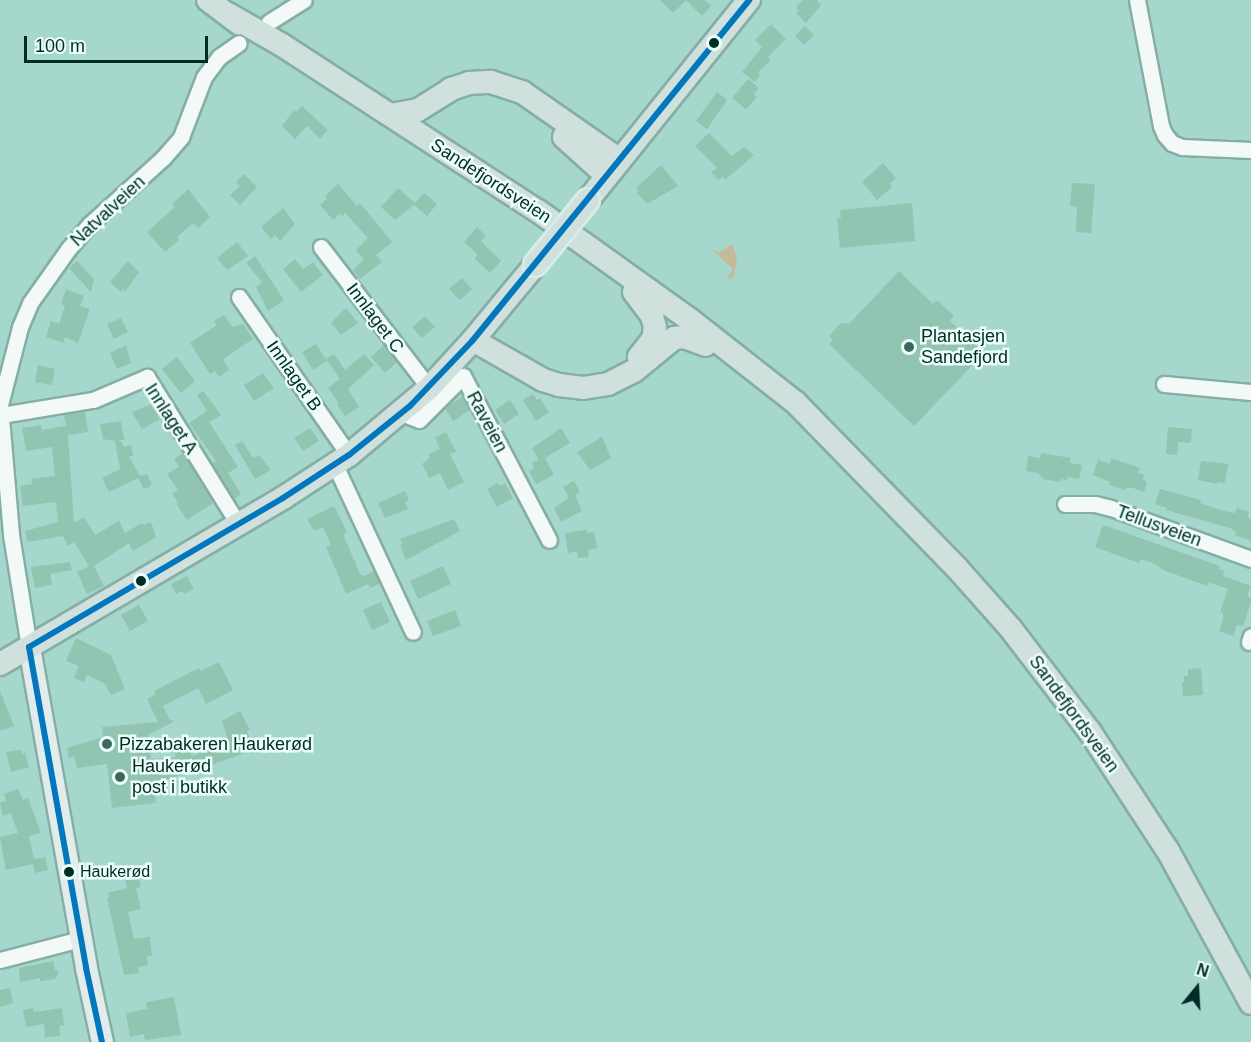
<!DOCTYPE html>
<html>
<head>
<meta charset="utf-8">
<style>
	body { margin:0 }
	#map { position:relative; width:1251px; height:1042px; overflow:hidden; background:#a5d7cc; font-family:Helvetica,sans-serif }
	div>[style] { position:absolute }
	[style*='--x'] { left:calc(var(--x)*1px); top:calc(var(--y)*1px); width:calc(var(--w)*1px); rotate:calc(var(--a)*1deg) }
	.green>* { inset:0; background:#c7ba9a }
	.building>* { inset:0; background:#92c4b2 }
	.roads { filter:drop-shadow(2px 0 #85aea5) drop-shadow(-2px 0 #85aea5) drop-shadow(0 2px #85aea5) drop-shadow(0 -2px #85aea5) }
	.street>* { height:15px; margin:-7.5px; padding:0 7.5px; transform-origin:7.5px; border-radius:7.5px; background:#f2f9f7 }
	.secondary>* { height:21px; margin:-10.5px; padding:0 10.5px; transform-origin:10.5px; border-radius:10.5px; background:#e1eceb }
	.primary>* { height:22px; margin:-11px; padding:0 11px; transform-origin:11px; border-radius:11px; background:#d0e0dd }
	.bridges { filter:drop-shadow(2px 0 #d6ede8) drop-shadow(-2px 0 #d6ede8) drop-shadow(0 2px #d6ede8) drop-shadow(0 -2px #d6ede8) }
	.primary-bridge>* { height:22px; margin:-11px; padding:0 11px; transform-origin:11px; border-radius:11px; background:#d0e0dd }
	.bus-1>* { height:6px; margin:-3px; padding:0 3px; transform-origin:3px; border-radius:3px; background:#0277bd }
	.dots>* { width:16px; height:16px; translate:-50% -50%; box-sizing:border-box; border:3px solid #ecfef9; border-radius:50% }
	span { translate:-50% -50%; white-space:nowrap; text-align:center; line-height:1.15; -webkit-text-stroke:5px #ecfef9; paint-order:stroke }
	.bus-label { font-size:16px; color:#002c25 }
	.left { translate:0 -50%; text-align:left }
	.street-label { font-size:18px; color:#002c25 }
	.poi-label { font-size:18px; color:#002c25 }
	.north { position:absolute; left:1167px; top:958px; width:60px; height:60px; -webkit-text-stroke:4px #ecfef9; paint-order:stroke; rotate:18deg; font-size:16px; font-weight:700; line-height:24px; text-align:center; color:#002c25 }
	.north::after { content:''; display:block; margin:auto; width:21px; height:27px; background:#002c25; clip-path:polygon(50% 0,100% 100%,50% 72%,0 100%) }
	.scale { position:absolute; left:24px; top:36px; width:184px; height:27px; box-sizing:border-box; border:3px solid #002c25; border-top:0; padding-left:8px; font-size:18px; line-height:21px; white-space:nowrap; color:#002c25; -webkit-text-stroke:4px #ecfef9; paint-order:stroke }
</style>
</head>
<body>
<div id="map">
	<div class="green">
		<div style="clip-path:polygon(732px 244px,737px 258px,734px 276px,730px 279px,727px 277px,733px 269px,713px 251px,714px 250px,718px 253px)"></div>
	</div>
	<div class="building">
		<div style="clip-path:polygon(660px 0,705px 0,711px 6px,702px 16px,686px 0,673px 13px)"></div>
		<div style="clip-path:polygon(803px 0,817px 0,821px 5px,806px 23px,796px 13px,799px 10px,796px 7px)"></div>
		<div style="clip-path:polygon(771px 24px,786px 39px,768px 57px,771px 60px,758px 72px,760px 74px,755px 82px,742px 72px,762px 47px,755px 40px)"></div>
		<div style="clip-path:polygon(805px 26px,814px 35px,804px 45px,795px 36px)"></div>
		<div style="clip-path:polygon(748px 79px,759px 88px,754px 94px,757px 97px,746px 109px,732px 98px)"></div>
		<div style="clip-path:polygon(717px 92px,727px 100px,707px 129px,696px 121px)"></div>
		<div style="clip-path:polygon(302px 106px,328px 130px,320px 139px,307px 126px,295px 139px,282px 126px,294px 110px,296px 112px)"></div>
		<div style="clip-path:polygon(709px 133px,732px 156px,744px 147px,754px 155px,725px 180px,723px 177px,718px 180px,711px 172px,717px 168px,695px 146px)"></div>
		<div style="clip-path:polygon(883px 163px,896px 178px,890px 183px,892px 187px,877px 200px,862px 182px)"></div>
		<div style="clip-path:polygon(661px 165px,678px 186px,647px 204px,637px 193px,639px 191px,636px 188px)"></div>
		<div style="clip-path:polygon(244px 174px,257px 187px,240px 205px,230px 195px,240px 186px,236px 182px)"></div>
		<div style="clip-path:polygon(1072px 183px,1095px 184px,1091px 233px,1076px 232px,1077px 207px,1070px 206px)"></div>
		<div style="clip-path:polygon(338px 184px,357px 206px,360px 203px,392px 242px,376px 255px,382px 262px,360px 279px,353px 270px,364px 260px,356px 250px,368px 238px,345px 213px,342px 216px,340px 213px,333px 220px,320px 205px,327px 198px,325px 196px)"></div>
		<div style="clip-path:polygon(398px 188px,415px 203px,424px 193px,437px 204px,427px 216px,414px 205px,395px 220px,381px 207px)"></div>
		<div style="clip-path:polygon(188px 189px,210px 217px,198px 228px,193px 223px,177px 237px,179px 240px,165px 252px,147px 232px,175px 207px,172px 204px)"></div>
		<div style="clip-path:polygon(912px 203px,915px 241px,840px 248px,837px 218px,841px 218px,840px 210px)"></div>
		<div style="clip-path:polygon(283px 208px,295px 224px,280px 241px,275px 235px,271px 239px,261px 227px)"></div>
		<div style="clip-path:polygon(477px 227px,486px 236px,481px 241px,501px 261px,490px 273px,475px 259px,477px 254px,464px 242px)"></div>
		<div style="clip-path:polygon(237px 242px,248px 256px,227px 270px,217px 258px)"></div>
		<div style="clip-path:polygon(255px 256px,284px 300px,268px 311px,256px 287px,262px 282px,246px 263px)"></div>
		<div style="clip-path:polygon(295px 259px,303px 269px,313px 262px,323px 275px,301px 292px,283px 269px)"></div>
		<div style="clip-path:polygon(77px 261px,94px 279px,91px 292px,69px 268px)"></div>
		<div style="clip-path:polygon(128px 261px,139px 272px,125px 292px,123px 289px,121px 292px,110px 282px)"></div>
		<div style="clip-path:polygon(899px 271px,933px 304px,937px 300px,954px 316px,950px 321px,984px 353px,914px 426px,829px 344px,833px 340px,829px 336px,841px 323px,849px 324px)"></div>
		<div style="clip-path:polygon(462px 278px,472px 289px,460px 300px,449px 289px)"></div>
		<div style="clip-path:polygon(66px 289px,84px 296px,80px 306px,90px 309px,78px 343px,65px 337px,63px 343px,46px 337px,51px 321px,59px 324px,65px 306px,61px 304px)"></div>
		<div style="clip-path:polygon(346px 308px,358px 323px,341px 335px,331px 323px)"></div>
		<div style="clip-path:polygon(224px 315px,233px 327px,243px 324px,253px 339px,223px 359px,229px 370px,219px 377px,215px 371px,210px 374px,190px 343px,217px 325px,214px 321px)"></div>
		<div style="clip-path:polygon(425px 316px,435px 327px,422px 338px,412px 327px)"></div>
		<div style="clip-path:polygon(121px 318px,128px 332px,114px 339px,107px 324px)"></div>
		<div style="clip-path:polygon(316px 344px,327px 361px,313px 370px,302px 352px)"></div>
		<div style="clip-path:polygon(126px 345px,131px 363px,117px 369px,110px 353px)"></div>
		<div style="clip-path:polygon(384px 345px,397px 362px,385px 373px,371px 357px)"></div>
		<div style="clip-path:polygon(334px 354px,345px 370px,364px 354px,374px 365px,348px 389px,359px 407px,345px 416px,337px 404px,339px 403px,328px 388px,340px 379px,326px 359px)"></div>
		<div style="clip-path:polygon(177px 357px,195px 381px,181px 393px,162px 369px)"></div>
		<div style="clip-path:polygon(38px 365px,55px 369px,52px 385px,35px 382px)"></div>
		<div style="clip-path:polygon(263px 373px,274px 388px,254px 401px,244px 385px)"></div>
		<div style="clip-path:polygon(203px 391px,221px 415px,209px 422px,238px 467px,228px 473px,241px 494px,234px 499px,212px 464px,216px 461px,189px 423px,207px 411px,197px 395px)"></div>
		<div style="clip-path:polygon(533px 394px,537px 400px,540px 398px,549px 412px,536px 421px,523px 400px)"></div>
		<div style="clip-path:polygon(463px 396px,470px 410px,453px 421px,445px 408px)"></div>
		<div style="clip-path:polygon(510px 400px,519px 414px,504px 424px,495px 410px)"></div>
		<div style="clip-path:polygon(152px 404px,160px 419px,142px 429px,132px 412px)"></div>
		<div style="clip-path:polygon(85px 411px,88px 432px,68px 435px,74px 523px,84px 517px,95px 535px,119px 521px,125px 533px,142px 523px,144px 525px,151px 522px,156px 537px,133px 551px,129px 543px,94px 566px,104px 586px,87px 594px,77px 572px,89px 566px,74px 542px,68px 546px,63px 536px,27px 542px,25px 531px,58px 522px,56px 502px,23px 506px,20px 486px,32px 484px,31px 479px,55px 476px,52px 447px,26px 451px,22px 428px,41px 425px,42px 430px,66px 426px,64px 415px)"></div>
		<div style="clip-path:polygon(121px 421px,124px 440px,120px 440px,124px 447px,131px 445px,133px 456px,129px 456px,140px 476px,147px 474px,151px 482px,151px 486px,144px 489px,138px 478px,109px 492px,102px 478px,120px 469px,115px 441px,103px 439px,100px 424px)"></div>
		<div style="clip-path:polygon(1168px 427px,1192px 429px,1191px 443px,1178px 442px,1177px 455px,1166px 454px)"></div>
		<div style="clip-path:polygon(310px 428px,319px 441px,303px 451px,294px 438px)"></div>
		<div style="clip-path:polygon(561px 428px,570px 443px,545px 458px,554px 475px,536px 484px,529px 471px,534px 469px,532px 463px,539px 460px,532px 448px)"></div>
		<div style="clip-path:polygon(446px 432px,456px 452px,450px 454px,464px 482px,448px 490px,440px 473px,429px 478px,422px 464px,430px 458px,429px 454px,440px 449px,435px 437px)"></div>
		<div style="clip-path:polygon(602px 437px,611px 458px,590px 470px,577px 452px)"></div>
		<div style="clip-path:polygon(242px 441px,253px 458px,259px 455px,271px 470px,255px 479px,235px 445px)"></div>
		<div style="clip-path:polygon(183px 453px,213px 503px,187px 520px,176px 503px,178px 502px,172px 494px,178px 490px,167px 474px,179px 467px,174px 459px)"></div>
		<div style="clip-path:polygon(1041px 453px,1071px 458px,1070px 463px,1082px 465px,1079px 479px,1068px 477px,1067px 480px,1061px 479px,1060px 482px,1043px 479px,1038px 473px,1026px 471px,1028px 456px,1040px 458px)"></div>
		<div style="clip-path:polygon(1111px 458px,1140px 468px,1138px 473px,1144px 475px,1143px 480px,1147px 482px,1144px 492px,1133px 488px,1126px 488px,1125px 490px,1109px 485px,1110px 482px,1093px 475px,1098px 460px,1110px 464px)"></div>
		<div style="clip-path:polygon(1201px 461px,1228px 464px,1225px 483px,1217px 482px,1217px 484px,1198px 480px)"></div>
		<div style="clip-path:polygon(574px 481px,580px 492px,575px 495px,582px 511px,561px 522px,554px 508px,569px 498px,563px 487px)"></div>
		<div style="clip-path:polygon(498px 483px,500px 486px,505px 483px,513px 498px,497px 507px,487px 489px)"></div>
		<div style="clip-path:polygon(1160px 489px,1201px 500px,1200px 503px,1224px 511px,1235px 513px,1237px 508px,1249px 512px,1247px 518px,1251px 519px,1251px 541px,1235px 535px,1236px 532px,1230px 528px,1166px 510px,1167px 508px,1155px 504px)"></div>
		<div style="clip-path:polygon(405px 491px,409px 500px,405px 502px,408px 509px,385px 518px,378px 503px)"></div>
		<div style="clip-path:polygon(334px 506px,347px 532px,343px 534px,360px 574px,364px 576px,374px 571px,380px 584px,370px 588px,368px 584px,346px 594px,326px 547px,331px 545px,323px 527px,314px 531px,307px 519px)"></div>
		<div style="clip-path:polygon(454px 519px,460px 531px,406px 560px,400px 545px,403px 544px,400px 539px)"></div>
		<div style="clip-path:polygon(1103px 525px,1220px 566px,1219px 569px,1224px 571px,1223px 576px,1251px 586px,1247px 596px,1251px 598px,1251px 602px,1243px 626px,1237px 625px,1233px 636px,1219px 631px,1223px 620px,1223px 613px,1220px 612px,1228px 589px,1208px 582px,1207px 586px,1163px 570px,1155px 564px,1141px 559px,1139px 563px,1095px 547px)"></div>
		<div style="clip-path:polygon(587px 530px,587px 533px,594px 532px,597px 548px,588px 550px,589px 557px,578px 558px,577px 551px,568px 553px,565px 533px)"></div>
		<div style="clip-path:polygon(70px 562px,72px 570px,50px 574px,52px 585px,35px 588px,31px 567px)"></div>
		<div style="clip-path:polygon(443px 566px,451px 584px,418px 599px,410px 581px)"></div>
		<div style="clip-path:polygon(187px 576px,194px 589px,184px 594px,182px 591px,176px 594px,171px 584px)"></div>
		<div style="clip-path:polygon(381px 602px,390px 622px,372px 630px,363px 610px)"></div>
		<div style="clip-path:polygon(139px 605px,148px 621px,130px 631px,121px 615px)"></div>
		<div style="clip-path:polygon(455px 610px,461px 626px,433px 636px,427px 621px)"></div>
		<div style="clip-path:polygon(76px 638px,111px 655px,125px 689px,111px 695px,105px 684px,87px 675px,84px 682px,74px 678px,79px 666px,66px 661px)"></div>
		<div style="clip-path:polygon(219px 662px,233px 690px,206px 704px,198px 688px,163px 706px,170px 720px,175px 721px,148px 735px,151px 759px,176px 757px,174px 751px,189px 746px,192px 756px,229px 743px,222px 721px,240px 711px,250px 730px,247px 731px,254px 750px,167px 780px,168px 788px,154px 789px,156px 803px,112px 808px,107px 764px,77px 768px,74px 756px,69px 758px,67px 748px,103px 737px,102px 727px,158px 722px,147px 699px,156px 694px,154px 691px,199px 668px,201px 671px)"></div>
		<div style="clip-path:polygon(1201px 668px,1203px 695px,1183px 696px,1182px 682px,1184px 682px,1184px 676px,1188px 676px,1188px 669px)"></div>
		<div style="clip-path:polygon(0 691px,14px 726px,0 731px)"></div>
		<div style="clip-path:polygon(21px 750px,22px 754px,25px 753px,29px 767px,11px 772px,6px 752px)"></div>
		<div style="clip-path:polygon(18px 789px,23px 800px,28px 798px,41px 833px,29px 836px,34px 859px,45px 857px,48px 870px,35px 873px,33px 864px,6px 870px,0 837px,18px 833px,11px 813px,3px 816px,0 803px,6px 801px,4px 794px)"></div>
		<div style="clip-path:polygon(138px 875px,141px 887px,136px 888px,141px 909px,128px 912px,134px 939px,150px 937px,152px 956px,147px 956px,148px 965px,138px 967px,139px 973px,124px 975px,107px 898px,109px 898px,108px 893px,127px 888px,125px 878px)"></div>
		<div style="clip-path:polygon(53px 961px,55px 970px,59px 972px,55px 979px,40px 981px,40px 978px,20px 982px,19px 968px)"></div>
		<div style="clip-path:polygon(10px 988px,13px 1003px,0 1007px,0 990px)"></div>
		<div style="clip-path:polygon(174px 997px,181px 1035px,145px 1040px,144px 1034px,130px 1037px,126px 1013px,147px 1009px,146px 1003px,152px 1001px)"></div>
		<div style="clip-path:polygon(33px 1008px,34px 1012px,62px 1008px,64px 1025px,59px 1026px,60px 1036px,45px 1037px,44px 1024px,26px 1027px,23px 1010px)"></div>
	</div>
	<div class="roads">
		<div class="street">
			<div style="--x:1137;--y:0;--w:128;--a:79.2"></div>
			<div style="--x:1161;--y:126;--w:10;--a:66"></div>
			<div style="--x:1165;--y:135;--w:11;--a:49"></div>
			<div style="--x:1172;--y:143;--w:11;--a:22"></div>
			<div style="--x:1182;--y:147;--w:69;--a:2.5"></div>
			<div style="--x:269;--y:22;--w:41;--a:-32.2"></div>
			<div style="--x:321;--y:247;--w:178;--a:52.5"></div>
			<div style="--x:239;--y:297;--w:193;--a:55.2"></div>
			<div style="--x:1164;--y:384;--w:87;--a:5.3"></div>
			<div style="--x:401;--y:413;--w:19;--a:21"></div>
			<div style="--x:419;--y:420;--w:62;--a:-45"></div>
			<div style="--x:463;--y:376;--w:185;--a:62.3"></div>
			<div style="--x:1;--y:415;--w:93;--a:-9.3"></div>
			<div style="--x:93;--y:400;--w:59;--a:-23.1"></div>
			<div style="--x:147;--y:377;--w:173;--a:58.2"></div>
			<div style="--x:335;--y:465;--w:184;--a:65"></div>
			<div style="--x:1065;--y:504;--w:30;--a:0"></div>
			<div style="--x:1095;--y:504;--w:16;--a:14"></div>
			<div style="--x:1111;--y:508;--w:149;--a:20"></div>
			<div style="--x:1249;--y:642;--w:6;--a:-72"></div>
			<div style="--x:29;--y:647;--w:114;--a:-99.1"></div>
			<div style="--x:11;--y:534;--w:129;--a:-94.9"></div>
			<div style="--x:0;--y:405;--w:81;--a:-75.6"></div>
			<div style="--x:20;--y:327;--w:26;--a:-67"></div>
			<div style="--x:30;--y:303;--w:67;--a:-54.7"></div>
			<div style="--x:69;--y:248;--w:32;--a:-49"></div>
			<div style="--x:90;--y:224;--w:98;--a:-42.1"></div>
			<div style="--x:163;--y:158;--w:28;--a:-49"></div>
			<div style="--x:181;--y:137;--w:64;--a:-69"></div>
			<div style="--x:204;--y:77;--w:25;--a:-53"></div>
			<div style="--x:219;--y:57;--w:24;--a:-35"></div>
			<div style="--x:0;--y:960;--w:83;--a:-14.7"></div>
		</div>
		<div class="secondary">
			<div style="--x:29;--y:647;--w:326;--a:79.9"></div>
			<div style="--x:86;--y:968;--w:76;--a:77.8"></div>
		</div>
		<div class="primary">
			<div style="--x:208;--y:0;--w:39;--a:37"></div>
			<div style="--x:228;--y:14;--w:62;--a:29.9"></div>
			<div style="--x:282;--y:45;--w:305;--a:33"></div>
			<div style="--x:538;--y:211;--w:186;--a:35.6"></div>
			<div style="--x:689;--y:319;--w:135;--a:38.1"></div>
			<div style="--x:795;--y:402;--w:231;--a:45.7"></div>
			<div style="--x:956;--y:567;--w:83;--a:48.4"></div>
			<div style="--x:1011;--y:629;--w:130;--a:52.5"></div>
			<div style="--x:1090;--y:732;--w:142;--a:56.8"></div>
			<div style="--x:1168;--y:851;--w:173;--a:61.4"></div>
			<div style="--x:390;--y:115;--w:28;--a:-10"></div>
			<div style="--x:418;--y:110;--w:39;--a:-32"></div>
			<div style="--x:451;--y:89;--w:19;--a:-18"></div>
			<div style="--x:469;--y:83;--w:22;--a:-3"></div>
			<div style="--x:491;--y:82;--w:33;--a:18"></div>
			<div style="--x:522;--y:92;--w:119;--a:34.8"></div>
			<div style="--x:564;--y:137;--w:58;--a:42.2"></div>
			<div style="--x:588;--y:200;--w:257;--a:-51.2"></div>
			<div style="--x:634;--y:292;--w:30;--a:53"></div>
			<div style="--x:652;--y:316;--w:11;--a:75"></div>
			<div style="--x:655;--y:327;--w:12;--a:99"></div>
			<div style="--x:653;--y:339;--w:23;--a:128"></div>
			<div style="--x:473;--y:340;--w:81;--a:29.7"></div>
			<div style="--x:543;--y:380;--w:17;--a:17"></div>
			<div style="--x:559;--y:385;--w:24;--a:7"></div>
			<div style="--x:583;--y:388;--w:25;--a:-9"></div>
			<div style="--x:608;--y:384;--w:29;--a:-27"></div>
			<div style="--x:634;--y:371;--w:52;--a:-39.5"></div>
			<div style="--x:674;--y:338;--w:10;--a:-6"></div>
			<div style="--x:684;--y:337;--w:23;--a:20"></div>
			<div style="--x:0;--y:664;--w:328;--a:-30.4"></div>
			<div style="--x:283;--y:498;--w:79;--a:-33.1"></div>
			<div style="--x:349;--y:455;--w:104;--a:-39.9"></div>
			<div style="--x:429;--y:388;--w:65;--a:-47.5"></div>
			<div style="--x:473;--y:340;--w:97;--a:-50.4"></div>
		</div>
	</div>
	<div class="bridges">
		<div class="primary-bridge">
			<div style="--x:535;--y:265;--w:84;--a:-50.8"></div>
		</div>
	</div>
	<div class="bus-1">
		<div style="--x:29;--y:647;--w:294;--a:-30.4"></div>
		<div style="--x:283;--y:498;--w:79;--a:-33.1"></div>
		<div style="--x:349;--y:455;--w:78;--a:-38.8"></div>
		<div style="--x:410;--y:406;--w:91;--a:-46.3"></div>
		<div style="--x:473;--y:340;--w:438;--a:-50.9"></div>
		<div style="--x:29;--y:647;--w:326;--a:79.9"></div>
		<div style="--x:86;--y:968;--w:76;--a:77.8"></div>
	</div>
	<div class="dots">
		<div style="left:714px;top:43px;background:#002c25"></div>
		<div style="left:909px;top:347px;background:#3a685f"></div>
		<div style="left:141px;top:581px;background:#002c25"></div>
		<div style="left:107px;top:744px;background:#3a685f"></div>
		<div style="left:120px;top:777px;background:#3a685f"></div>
		<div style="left:69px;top:872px;background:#002c25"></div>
	</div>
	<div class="bus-label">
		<span class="left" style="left:80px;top:872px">Haukerød</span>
	</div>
	<div class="street-label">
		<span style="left:491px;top:181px;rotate:33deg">Sandefjordsveien</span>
		<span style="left:108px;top:211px;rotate:-43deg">Natvalveien</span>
		<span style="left:375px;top:318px;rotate:53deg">Innlaget C</span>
		<span style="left:294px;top:376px;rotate:55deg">Innlaget B</span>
		<span style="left:171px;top:419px;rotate:57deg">Innlaget A</span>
		<span style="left:487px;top:422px;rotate:62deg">Raveien</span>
		<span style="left:1159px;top:526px;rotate:20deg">Tellusveien</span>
		<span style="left:1074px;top:714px;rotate:54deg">Sandefjordsveien</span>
	</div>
	<div class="poi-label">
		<span class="left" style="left:921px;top:347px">Plantasjen<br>Sandefjord</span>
		<span class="left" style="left:119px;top:744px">Pizzabakeren Haukerød</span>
		<span class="left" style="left:132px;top:777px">Haukerød<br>post i butikk</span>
	</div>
	<div class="north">N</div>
	<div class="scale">100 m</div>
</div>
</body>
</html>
